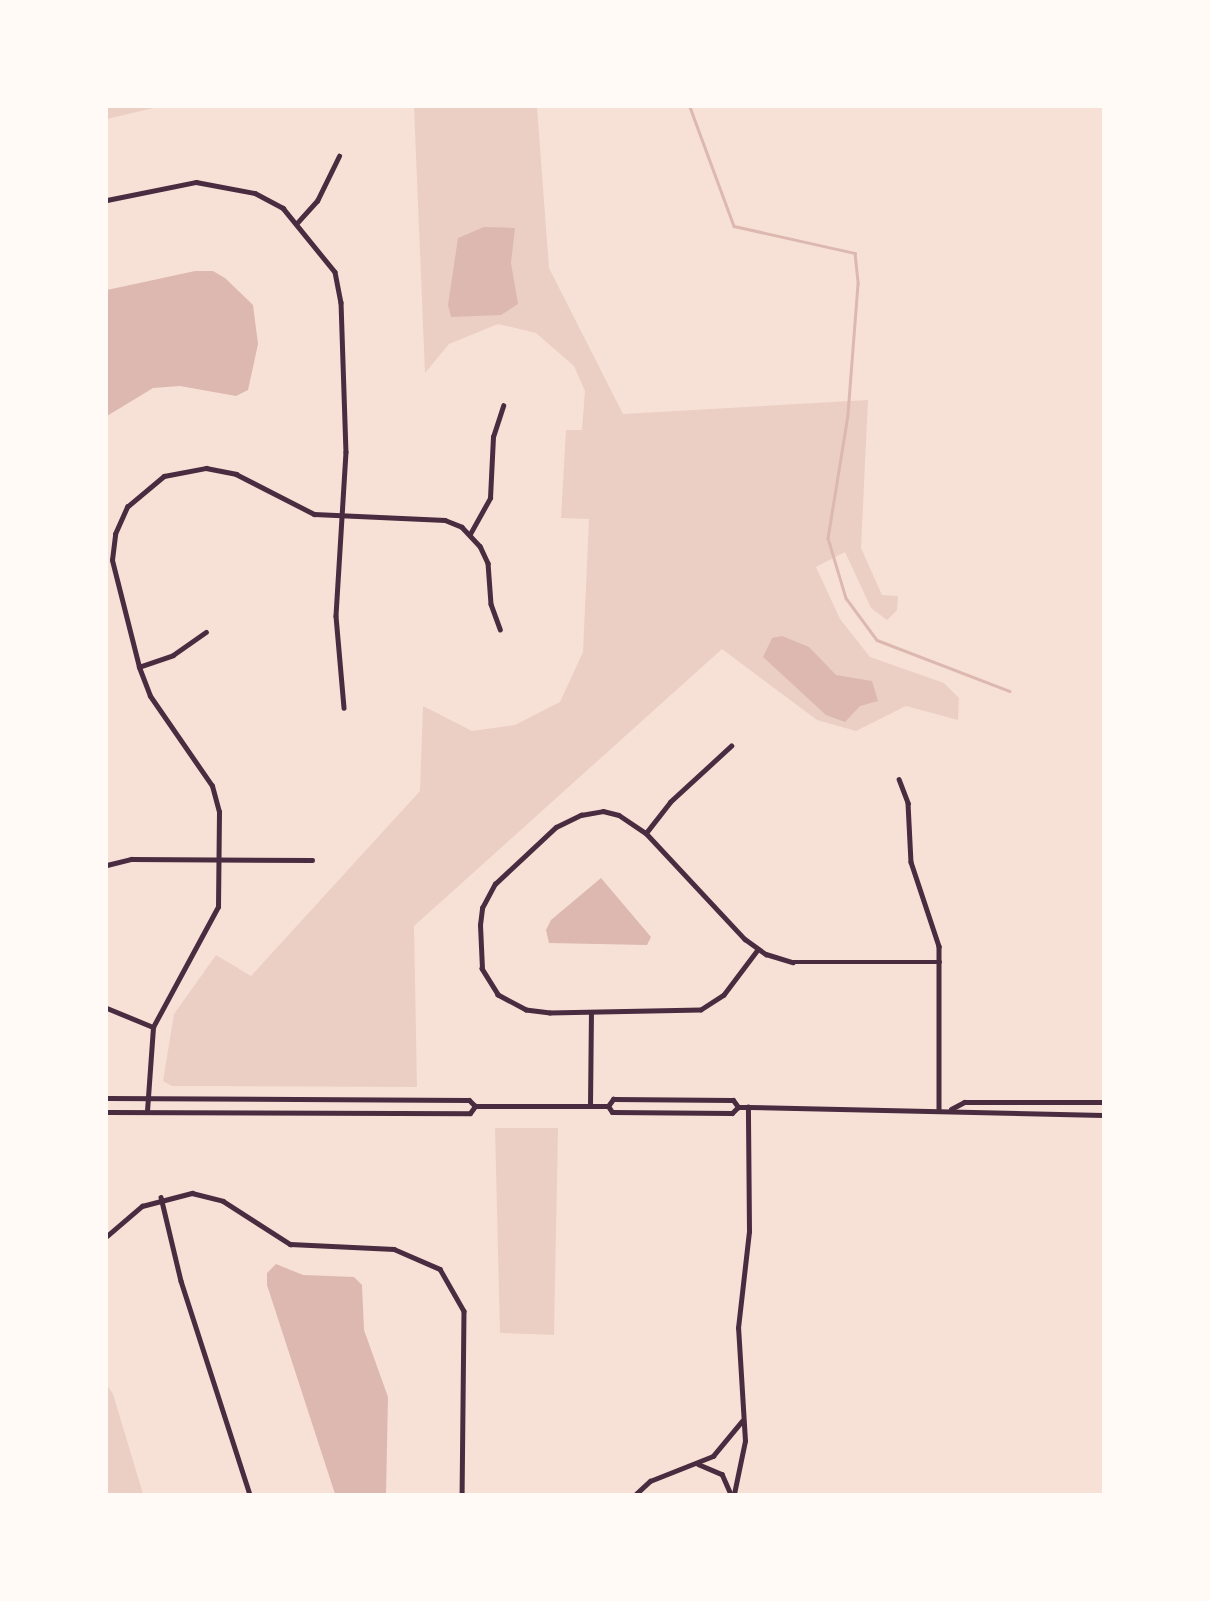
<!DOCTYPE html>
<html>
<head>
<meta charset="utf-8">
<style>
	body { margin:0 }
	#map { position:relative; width:1210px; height:1601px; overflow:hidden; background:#f7e1d7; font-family:Mulish,sans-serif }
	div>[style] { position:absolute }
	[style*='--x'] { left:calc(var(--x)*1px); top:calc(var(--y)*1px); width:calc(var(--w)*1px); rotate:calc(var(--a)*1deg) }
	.green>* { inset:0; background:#ebcfc5 }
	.water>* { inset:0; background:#dcb8b0 }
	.stream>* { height:2.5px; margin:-1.25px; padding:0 1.25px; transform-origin:1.25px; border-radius:1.25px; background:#dcb8b0 }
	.minor>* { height:4.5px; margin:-2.25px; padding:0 2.25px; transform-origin:2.25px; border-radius:2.25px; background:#4a2c40 }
	.tertiary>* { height:5px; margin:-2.5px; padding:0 2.5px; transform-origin:2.5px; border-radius:2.5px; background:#4a2c40 }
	span { translate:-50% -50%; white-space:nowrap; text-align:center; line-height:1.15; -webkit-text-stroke:7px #fffaf5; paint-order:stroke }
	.frame { position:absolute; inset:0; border:108px solid #fffaf5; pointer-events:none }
</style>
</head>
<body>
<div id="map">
	<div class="green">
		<div style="clip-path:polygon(107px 107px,158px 107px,107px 119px)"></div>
		<div style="clip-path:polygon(414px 107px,537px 107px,549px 268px,623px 414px,868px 400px,861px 548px,882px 595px,898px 596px,897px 610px,887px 620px,871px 608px,845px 552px,816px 567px,840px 619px,870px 657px,944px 683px,959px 698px,958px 720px,906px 706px,856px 731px,817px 720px,722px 649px,414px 926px,417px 1087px,172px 1086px,163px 1081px,174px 1014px,216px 955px,251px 976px,420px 791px,423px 706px,472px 731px,515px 725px,560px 702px,583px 652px,589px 519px,561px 518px,566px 430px,582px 430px,585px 391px,574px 366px,536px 333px,498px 324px,449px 344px,425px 373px)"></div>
		<div style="clip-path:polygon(495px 1128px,558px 1128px,554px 1335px,500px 1333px)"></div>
		<div style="clip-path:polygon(107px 1385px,113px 1394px,143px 1494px,107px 1494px)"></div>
	</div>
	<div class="water">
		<div style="clip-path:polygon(484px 227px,515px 228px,511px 263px,518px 304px,501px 315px,451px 317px,448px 305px,458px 238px)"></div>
		<div style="clip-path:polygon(195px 271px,213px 271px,225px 278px,253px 305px,258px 344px,248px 390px,236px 396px,180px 386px,153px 388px,107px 416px,107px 290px)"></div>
		<div style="clip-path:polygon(782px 636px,809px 647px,836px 675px,872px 681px,878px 701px,860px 706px,845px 722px,826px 715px,763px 657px,772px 638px)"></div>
		<div style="clip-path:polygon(601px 878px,651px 937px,647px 945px,549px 943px,546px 930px,551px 920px)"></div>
		<div style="clip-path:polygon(276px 1264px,303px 1275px,354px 1277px,362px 1285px,364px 1330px,388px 1397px,386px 1494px,335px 1494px,267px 1285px,267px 1273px)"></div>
	</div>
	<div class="stream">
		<div style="--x:690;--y:107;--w:127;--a:69.7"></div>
		<div style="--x:734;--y:226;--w:124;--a:12.6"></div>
		<div style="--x:855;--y:253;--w:31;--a:84"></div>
		<div style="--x:858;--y:284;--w:131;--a:94.4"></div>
		<div style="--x:848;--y:415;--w:125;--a:99.2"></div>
		<div style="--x:828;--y:538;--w:63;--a:73.3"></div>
		<div style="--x:846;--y:598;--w:52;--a:53.6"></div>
		<div style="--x:877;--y:640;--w:142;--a:21"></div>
	</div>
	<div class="minor">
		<div style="--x:107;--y:200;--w:91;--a:-11.4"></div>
		<div style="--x:196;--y:182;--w:60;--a:10.6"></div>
		<div style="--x:255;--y:193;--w:32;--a:28"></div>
		<div style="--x:283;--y:208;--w:82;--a:50.9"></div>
		<div style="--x:335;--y:272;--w:31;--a:79"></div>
		<div style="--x:341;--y:302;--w:150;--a:88.1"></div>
		<div style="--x:346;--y:452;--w:164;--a:93.5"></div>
		<div style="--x:336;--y:616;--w:92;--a:85"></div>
		<div style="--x:297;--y:223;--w:30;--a:-48"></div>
		<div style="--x:317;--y:201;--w:50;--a:-63.9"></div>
		<div style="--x:470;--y:534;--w:41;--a:-60.9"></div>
		<div style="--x:490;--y:498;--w:61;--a:-87.2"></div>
		<div style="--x:493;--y:437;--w:33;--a:-72"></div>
		<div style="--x:139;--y:667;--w:36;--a:-19"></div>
		<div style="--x:173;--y:655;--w:40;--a:-34.9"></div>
		<div style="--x:899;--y:779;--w:26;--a:69"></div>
		<div style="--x:908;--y:803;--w:59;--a:87.1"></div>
		<div style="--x:911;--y:862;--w:89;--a:71.6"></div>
		<div style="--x:939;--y:946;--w:163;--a:90"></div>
		<div style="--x:646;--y:833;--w:39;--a:-52"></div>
		<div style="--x:670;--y:802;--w:83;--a:-42.6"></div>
		<div style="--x:107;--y:865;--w:25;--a:-14"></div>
		<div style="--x:131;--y:859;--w:181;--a:0.3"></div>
		<div style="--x:758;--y:950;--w:56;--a:127.1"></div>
		<div style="--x:724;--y:995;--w:27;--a:147"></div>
		<div style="--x:701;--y:1010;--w:151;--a:178.9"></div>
		<div style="--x:550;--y:1013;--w:24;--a:-173"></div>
		<div style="--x:526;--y:1010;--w:32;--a:-152"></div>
		<div style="--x:498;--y:995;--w:31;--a:-122"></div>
		<div style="--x:482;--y:969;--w:44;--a:-92.6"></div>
		<div style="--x:480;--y:925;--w:17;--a:-83"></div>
		<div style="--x:482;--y:908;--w:27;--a:-62"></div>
		<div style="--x:495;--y:884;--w:83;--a:-43.1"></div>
		<div style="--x:556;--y:827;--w:28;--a:-26"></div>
		<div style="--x:581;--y:815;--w:22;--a:-10"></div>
		<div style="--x:603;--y:811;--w:16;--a:14"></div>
		<div style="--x:619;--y:815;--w:32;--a:34"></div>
		<div style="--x:646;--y:833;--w:145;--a:47"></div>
		<div style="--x:745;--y:939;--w:26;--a:36"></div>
		<div style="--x:766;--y:954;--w:28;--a:17"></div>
		<div style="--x:793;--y:962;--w:147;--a:0"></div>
		<div style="--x:107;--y:1008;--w:50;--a:22.4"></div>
		<div style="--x:590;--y:1106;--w:93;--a:-89.4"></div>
		<div style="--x:147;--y:1111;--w:84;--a:-85.9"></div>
		<div style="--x:153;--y:1027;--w:136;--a:-61.6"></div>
		<div style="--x:218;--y:907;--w:95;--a:-89.4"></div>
		<div style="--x:219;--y:812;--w:27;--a:-105"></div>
		<div style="--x:212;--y:786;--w:109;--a:-124.6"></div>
		<div style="--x:150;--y:696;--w:31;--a:-111"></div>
		<div style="--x:139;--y:667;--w:110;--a:-104.2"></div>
		<div style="--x:112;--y:560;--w:26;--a:-83"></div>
		<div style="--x:115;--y:534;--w:30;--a:-66"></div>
		<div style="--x:127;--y:507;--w:48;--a:-40"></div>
		<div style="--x:164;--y:476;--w:43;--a:-10.8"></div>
		<div style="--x:206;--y:468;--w:31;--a:11"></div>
		<div style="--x:236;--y:474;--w:88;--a:27.1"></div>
		<div style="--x:314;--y:514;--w:131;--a:2.6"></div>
		<div style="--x:445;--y:520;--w:18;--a:22"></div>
		<div style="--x:462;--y:527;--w:26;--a:47"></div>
		<div style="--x:480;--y:546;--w:19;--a:65"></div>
		<div style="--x:488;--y:563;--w:41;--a:85.8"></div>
		<div style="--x:491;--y:604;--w:27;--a:70"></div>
		<div style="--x:161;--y:1197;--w:86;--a:76.6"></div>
		<div style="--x:181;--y:1281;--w:224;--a:72.1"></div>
		<div style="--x:107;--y:1236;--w:46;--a:-40.6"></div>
		<div style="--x:142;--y:1206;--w:52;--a:-14.6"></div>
		<div style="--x:192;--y:1193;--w:32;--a:14"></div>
		<div style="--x:223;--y:1201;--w:80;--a:32.7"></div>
		<div style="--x:290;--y:1244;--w:104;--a:2.8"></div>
		<div style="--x:394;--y:1249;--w:50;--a:23.5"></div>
		<div style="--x:440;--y:1269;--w:48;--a:60.3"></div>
		<div style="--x:464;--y:1311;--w:183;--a:90.6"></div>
		<div style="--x:698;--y:1464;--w:26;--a:23"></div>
		<div style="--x:722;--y:1474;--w:22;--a:66"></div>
		<div style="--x:636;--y:1494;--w:19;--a:-43"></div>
		<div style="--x:650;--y:1481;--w:68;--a:-21.6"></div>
		<div style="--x:713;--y:1456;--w:45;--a:-50.4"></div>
		<div style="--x:734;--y:1494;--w:54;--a:-78.3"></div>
		<div style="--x:745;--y:1441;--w:113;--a:-93.5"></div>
		<div style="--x:738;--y:1328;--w:97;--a:-83.5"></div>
		<div style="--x:749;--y:1232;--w:125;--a:-90.5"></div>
	</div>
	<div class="tertiary">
		<div style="--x:107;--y:1098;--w:362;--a:0.3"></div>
		<div style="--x:469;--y:1100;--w:8;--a:45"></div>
		<div style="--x:475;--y:1106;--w:133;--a:0"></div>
		<div style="--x:608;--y:1106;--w:7;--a:56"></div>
		<div style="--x:612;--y:1112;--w:120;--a:0.5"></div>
		<div style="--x:732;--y:1113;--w:8;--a:-45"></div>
		<div style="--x:738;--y:1107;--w:10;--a:0"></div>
		<div style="--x:748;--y:1107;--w:355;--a:1.3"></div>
		<div style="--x:608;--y:1106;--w:9;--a:-54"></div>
		<div style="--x:613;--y:1099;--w:120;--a:0.5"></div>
		<div style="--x:733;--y:1100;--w:9;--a:54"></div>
		<div style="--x:951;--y:1109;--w:15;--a:-28"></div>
		<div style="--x:964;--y:1102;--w:139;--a:0"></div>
		<div style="--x:107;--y:1112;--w:363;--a:0.2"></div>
		<div style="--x:470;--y:1113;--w:9;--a:-54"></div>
	</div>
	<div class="frame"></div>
</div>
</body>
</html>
